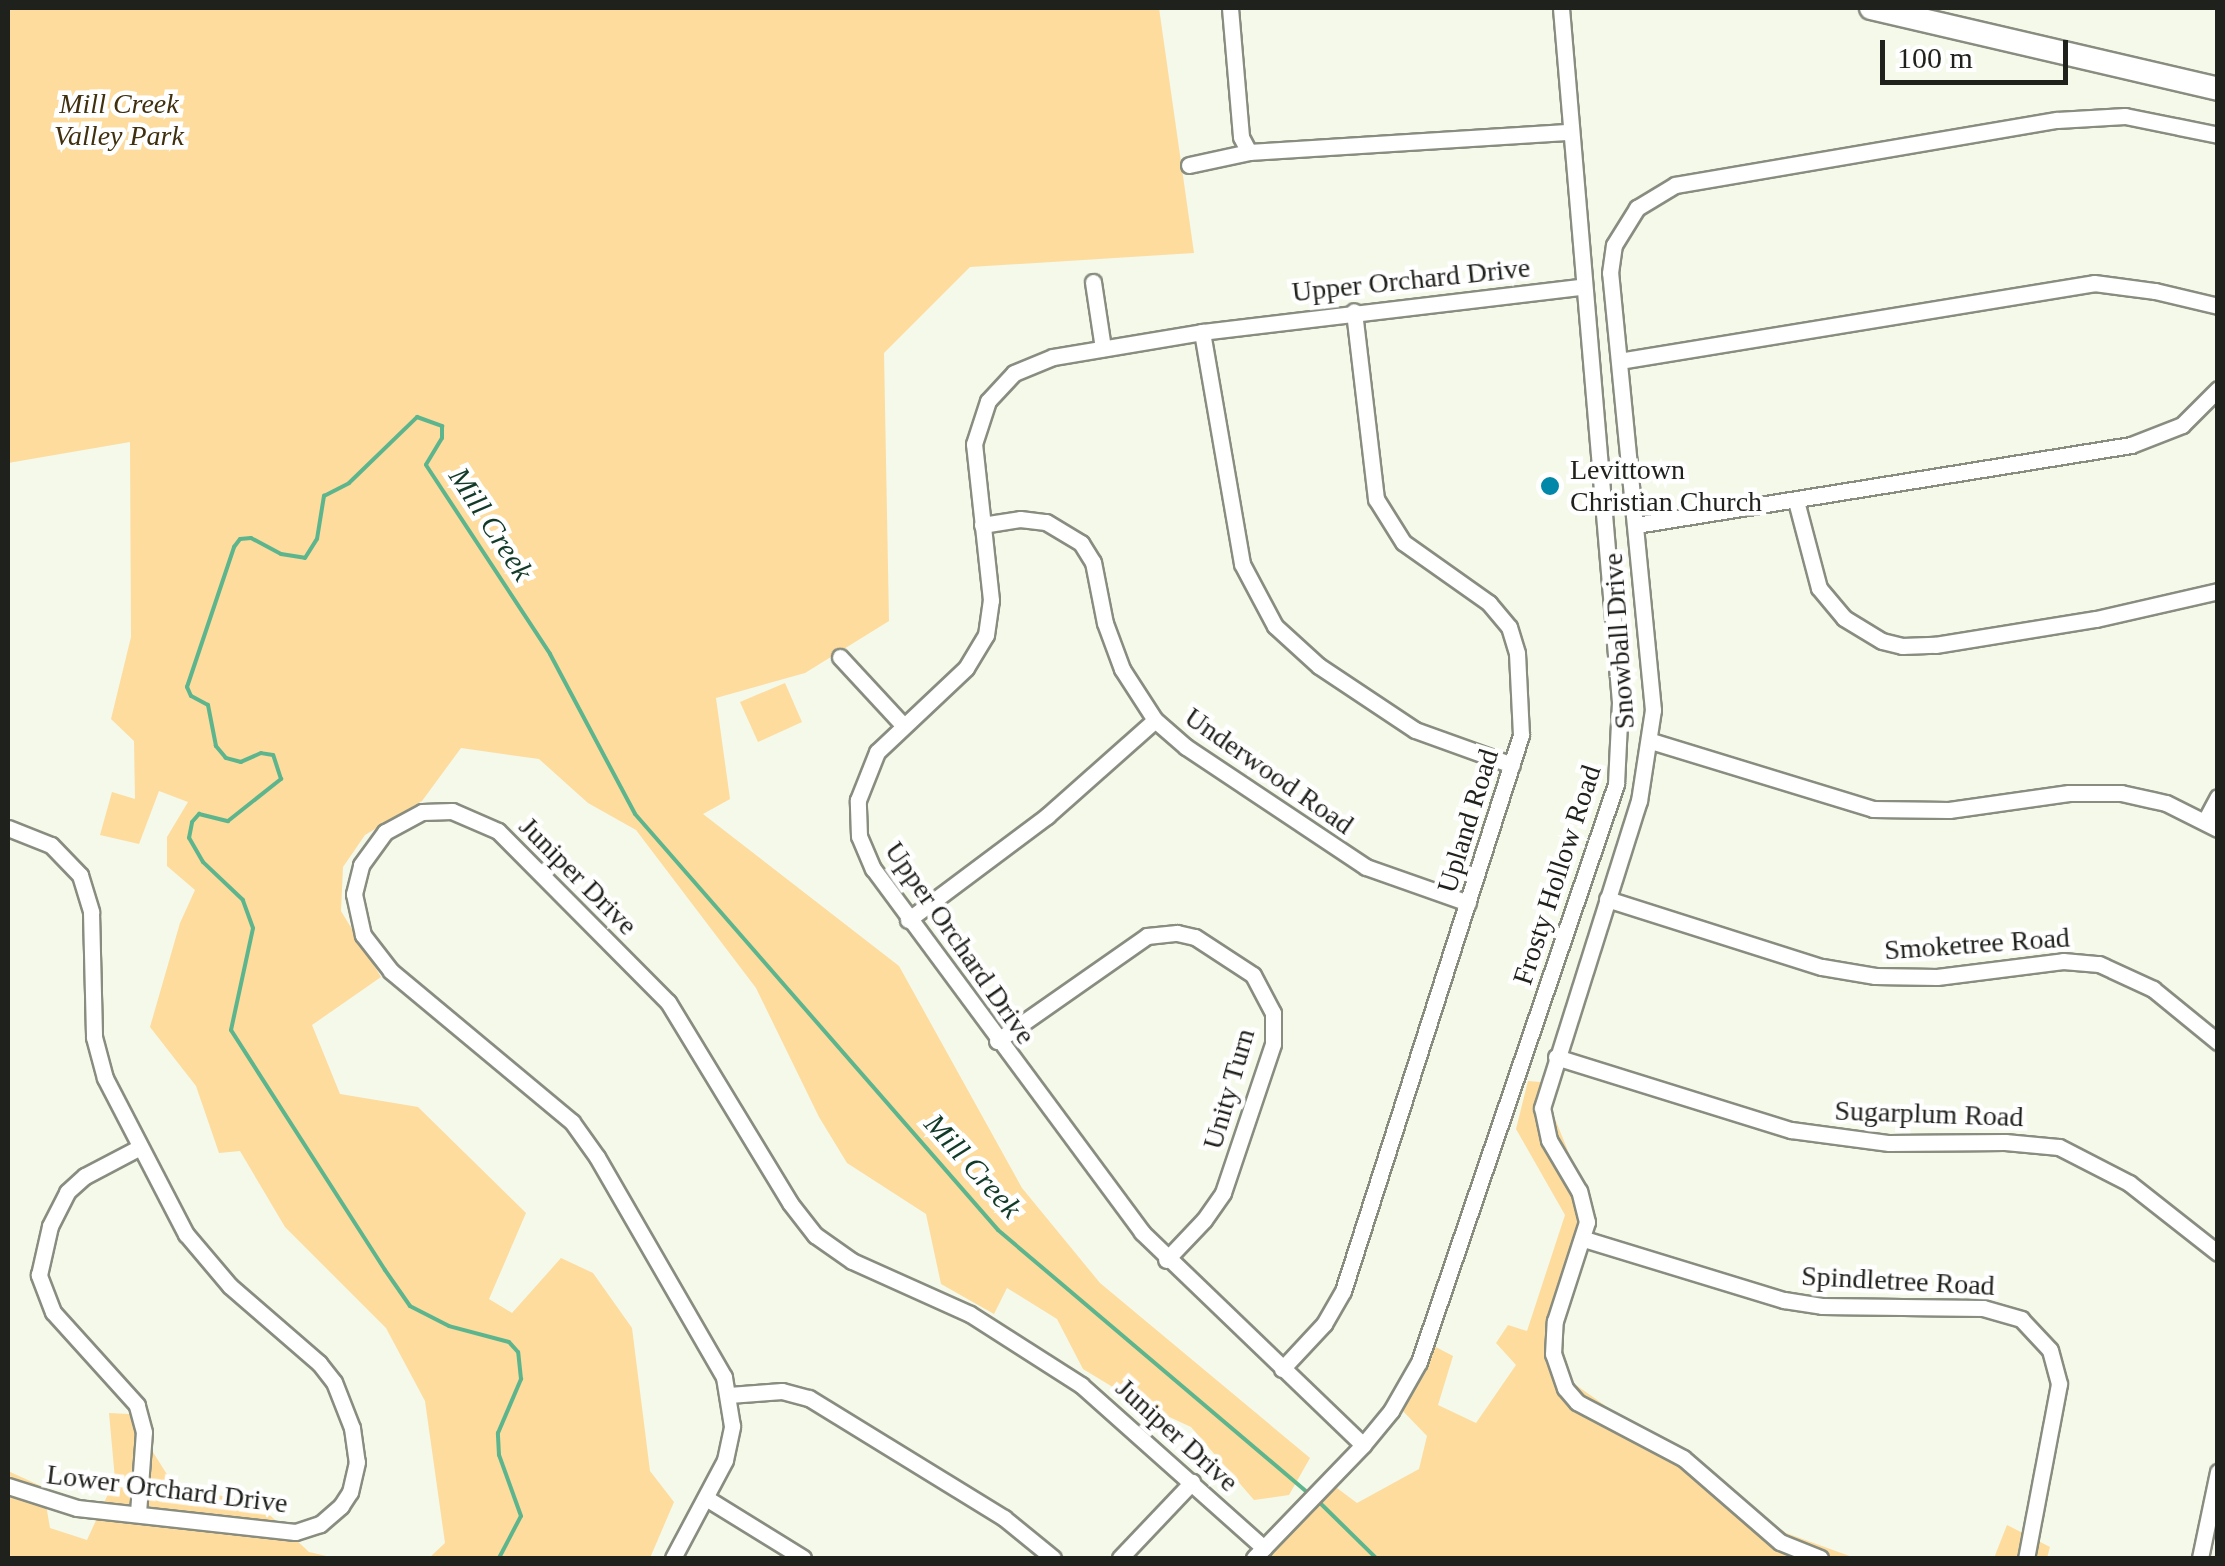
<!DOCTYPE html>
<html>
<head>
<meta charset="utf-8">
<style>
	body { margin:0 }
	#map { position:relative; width:2225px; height:1566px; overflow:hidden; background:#f4f9ea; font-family:Georgia,serif }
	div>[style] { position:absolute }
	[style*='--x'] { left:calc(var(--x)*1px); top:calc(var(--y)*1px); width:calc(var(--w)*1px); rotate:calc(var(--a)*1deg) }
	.green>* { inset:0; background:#fddc9e }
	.stream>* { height:4px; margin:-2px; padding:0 2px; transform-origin:2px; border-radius:2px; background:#5db58e }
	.roads { filter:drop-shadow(2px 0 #888d80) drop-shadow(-2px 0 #888d80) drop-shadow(0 2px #888d80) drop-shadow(0 -2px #888d80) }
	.street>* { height:15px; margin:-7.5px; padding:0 7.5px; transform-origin:7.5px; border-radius:7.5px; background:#fff }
	.primary>* { height:22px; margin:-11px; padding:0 11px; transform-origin:11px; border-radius:11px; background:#fff }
	.dots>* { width:28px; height:28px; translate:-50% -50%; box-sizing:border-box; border:5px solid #fff; border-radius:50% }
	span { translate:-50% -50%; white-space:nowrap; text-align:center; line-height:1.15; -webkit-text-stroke:9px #fff; paint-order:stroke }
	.park-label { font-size:28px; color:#40300f; font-style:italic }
	.street-label { font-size:28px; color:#1f211c }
	.poi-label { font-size:28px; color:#1f211c }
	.left { translate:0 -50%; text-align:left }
	.water-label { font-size:30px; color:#123a29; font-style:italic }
	.frame { position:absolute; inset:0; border:10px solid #1f211c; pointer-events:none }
	.scale { position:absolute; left:1880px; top:40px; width:188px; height:45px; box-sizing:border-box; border:5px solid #1f211c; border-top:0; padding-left:12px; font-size:30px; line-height:35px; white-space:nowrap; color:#1f211c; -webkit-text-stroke:8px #fff; paint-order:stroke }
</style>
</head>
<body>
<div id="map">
	<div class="green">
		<div style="clip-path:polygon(8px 8px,1159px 8px,1194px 253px,970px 267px,884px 353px,889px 621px,805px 673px,716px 698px,730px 799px,703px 814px,899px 966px,1022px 1188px,1100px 1283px,1310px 1458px,1289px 1495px,1254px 1500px,1191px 1427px,1139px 1403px,1083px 1369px,1057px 1319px,1007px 1288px,994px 1314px,941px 1284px,926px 1214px,847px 1163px,819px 1117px,756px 988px,636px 830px,588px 803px,539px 759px,461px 748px,422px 801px,365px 835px,343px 867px,341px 911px,381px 977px,312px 1025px,340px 1094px,418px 1107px,526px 1213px,489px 1299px,512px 1313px,561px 1258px,593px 1273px,632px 1328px,650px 1471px,674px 1502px,650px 1558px,429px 1558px,445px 1543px,425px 1401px,386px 1328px,285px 1227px,240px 1151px,219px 1153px,196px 1086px,150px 1027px,180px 923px,195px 890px,167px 866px,167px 837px,188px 802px,159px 791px,139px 844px,100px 835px,112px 792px,135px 799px,134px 741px,111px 719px,131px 637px,130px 442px,8px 463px)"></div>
		<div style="clip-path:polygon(785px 683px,802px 722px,758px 742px,740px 702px)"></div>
		<div style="clip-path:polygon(1528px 1081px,1540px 1082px,1594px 1215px,1560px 1340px,1573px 1383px,1786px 1533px,1855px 1558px,1264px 1558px,1333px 1485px,1357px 1503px,1419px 1469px,1427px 1436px,1400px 1408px,1430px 1344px,1453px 1356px,1438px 1405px,1476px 1423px,1516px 1365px,1496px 1343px,1508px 1325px,1527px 1331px,1565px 1215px,1516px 1129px)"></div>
		<div style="clip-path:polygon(109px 1413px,129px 1414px,173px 1484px,259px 1505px,309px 1552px,335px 1558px,8px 1558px,8px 1471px,43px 1487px,50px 1528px,87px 1540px,115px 1479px)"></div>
		<div style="clip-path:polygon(2007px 1525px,2050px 1547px,2047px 1558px,1994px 1558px)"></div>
	</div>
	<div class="stream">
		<div style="--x:1316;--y:1499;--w:84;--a:44.5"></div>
		<div style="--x:499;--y:1558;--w:47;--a:-62.4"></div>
		<div style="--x:521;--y:1516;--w:65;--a:-109.8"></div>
		<div style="--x:499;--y:1455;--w:22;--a:-93"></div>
		<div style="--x:498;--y:1433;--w:59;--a:-66.9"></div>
		<div style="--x:521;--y:1379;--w:27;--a:-96"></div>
		<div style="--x:518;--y:1352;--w:13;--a:-132"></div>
		<div style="--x:509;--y:1342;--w:62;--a:-165.1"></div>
		<div style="--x:449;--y:1326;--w:44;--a:-152.9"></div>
		<div style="--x:410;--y:1306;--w:44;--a:-124.8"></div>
		<div style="--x:385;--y:1270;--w:285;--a:-122.7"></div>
		<div style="--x:231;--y:1030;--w:104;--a:-77.8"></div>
		<div style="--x:253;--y:928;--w:30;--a:-110"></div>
		<div style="--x:243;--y:900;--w:55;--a:-136.5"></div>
		<div style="--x:203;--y:862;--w:28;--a:-120"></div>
		<div style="--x:189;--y:838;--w:16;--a:-79"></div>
		<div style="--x:192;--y:822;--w:11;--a:-49"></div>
		<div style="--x:199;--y:814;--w:30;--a:14"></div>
		<div style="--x:228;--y:821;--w:68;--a:-38.4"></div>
		<div style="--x:281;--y:779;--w:25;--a:-108"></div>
		<div style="--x:273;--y:755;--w:12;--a:-171"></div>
		<div style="--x:261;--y:753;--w:22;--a:156"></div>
		<div style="--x:241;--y:762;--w:16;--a:-165"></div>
		<div style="--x:226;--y:758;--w:16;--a:-130"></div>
		<div style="--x:216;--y:746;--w:42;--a:-101"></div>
		<div style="--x:208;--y:705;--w:19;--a:-152"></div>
		<div style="--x:191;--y:696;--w:10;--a:-114"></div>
		<div style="--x:187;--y:687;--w:148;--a:-71.4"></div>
		<div style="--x:234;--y:547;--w:10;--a:-53"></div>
		<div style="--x:240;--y:539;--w:11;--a:-5"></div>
		<div style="--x:251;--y:538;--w:34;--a:28"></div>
		<div style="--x:281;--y:554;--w:24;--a:9"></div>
		<div style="--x:305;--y:558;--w:22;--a:-58"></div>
		<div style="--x:317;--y:539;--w:44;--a:-80.8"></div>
		<div style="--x:324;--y:496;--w:28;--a:-27"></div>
		<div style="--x:349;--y:483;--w:95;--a:-44.1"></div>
		<div style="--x:417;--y:417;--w:27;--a:20"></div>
		<div style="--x:442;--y:426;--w:12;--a:90"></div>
		<div style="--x:442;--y:438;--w:31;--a:121"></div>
		<div style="--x:426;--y:465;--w:226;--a:56.7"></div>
		<div style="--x:550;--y:654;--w:181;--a:62"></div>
		<div style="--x:635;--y:814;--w:552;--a:48.89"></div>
		<div style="--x:998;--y:1230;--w:407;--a:40.3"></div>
	</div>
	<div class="roads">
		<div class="street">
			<div style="--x:1230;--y:8;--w:129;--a:85.1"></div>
			<div style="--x:1241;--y:137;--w:17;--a:62"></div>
			<div style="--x:1249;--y:152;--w:322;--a:-3.6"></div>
			<div style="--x:1189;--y:165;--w:61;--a:-12.2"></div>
			<div style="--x:1093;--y:282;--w:67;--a:81.4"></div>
			<div style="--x:1202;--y:332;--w:235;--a:80.2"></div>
			<div style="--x:1242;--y:564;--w:70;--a:62"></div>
			<div style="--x:1275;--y:626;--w:59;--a:42.3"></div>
			<div style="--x:1319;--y:666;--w:115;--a:33.7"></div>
			<div style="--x:1415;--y:730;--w:103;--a:19.8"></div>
			<div style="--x:1619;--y:361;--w:481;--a:-9.3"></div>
			<div style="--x:2094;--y:283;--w:62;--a:7.5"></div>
			<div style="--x:2155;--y:291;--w:65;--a:13.4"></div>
			<div style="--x:1796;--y:501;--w:90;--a:75.2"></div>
			<div style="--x:1819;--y:588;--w:39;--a:50"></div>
			<div style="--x:1844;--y:618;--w:44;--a:31.2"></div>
			<div style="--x:1882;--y:641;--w:21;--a:14"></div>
			<div style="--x:1902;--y:646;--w:33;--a:-2"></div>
			<div style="--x:1935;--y:645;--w:163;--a:-9.2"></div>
			<div style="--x:2096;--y:619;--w:125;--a:-12.9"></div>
			<div style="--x:982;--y:525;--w:38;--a:-9"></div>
			<div style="--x:1020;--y:519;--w:26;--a:7"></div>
			<div style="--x:1046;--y:522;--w:41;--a:31"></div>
			<div style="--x:1081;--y:543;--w:22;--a:58"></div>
			<div style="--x:1093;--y:562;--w:62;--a:78.9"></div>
			<div style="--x:1105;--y:623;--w:49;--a:69.7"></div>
			<div style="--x:1122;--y:669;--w:61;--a:57.1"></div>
			<div style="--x:1155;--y:720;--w:41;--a:41.1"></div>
			<div style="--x:1186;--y:747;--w:216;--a:33.7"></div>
			<div style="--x:1366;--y:867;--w:108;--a:19.4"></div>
			<div style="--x:1636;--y:525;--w:501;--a:-9.18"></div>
			<div style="--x:2131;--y:445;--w:55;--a:-21.4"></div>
			<div style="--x:2182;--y:425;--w:51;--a:-45"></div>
			<div style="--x:840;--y:657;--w:93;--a:47.2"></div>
			<div style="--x:1651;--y:741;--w:232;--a:17"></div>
			<div style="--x:1873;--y:809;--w:76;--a:0.8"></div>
			<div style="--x:1949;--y:810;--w:121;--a:-8.1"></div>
			<div style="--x:2069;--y:793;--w:52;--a:0"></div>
			<div style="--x:2121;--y:793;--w:46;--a:12.5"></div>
			<div style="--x:2166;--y:803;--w:58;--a:26.6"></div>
			<div style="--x:2205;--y:821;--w:27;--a:-62"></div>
			<div style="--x:8;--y:828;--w:46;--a:21.6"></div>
			<div style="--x:51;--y:845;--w:42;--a:46"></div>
			<div style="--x:80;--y:875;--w:39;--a:73"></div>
			<div style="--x:91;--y:912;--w:125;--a:88.6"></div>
			<div style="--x:94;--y:1037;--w:42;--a:75"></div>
			<div style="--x:105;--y:1078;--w:176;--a:62.6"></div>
			<div style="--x:186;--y:1234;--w:68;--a:49.8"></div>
			<div style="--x:230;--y:1286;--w:118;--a:40.9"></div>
			<div style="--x:319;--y:1363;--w:24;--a:52"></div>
			<div style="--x:334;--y:1382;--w:49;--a:68.6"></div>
			<div style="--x:352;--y:1428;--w:34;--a:82"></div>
			<div style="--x:357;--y:1462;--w:31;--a:103"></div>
			<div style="--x:350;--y:1492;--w:17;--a:123"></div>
			<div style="--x:341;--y:1506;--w:28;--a:139"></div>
			<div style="--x:320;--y:1524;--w:26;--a:162"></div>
			<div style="--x:295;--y:1532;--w:219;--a:-173.7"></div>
			<div style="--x:77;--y:1508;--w:72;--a:-162.3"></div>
			<div style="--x:1607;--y:899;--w:225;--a:17.6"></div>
			<div style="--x:1822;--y:967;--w:54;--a:9.6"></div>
			<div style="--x:1875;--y:976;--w:62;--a:0.9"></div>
			<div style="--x:1937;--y:977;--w:127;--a:-7.2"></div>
			<div style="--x:2063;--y:961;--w:36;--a:5"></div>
			<div style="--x:2099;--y:964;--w:60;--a:24.8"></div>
			<div style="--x:2153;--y:989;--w:84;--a:39.2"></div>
			<div style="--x:908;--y:920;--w:174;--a:-36.8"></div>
			<div style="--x:1047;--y:816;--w:144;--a:-41.6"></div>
			<div style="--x:997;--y:1041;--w:183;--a:-35"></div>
			<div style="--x:1147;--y:936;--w:30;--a:-6"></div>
			<div style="--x:1177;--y:933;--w:18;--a:13"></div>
			<div style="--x:1195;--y:937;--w:69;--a:33.2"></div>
			<div style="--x:1253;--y:975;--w:43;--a:62.2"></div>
			<div style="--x:1273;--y:1013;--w:31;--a:90"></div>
			<div style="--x:1273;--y:1044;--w:157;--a:108.6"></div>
			<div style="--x:1223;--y:1193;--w:33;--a:125"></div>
			<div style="--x:1204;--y:1220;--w:55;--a:133.5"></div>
			<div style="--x:1556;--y:1057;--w:246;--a:17.3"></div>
			<div style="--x:1791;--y:1130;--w:99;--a:7.6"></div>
			<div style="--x:1889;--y:1143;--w:116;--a:-0.5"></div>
			<div style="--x:2005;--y:1142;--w:54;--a:5.3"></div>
			<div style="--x:2059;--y:1147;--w:79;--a:27.2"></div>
			<div style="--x:2129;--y:1183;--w:113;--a:38.2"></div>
			<div style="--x:1584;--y:1239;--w:209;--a:17"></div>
			<div style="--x:1784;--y:1300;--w:38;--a:9"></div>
			<div style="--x:1822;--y:1306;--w:161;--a:0.7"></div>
			<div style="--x:1983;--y:1308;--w:40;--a:16"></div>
			<div style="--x:2021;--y:1319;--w:42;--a:46.9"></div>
			<div style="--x:2050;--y:1350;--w:35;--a:75"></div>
			<div style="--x:2059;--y:1384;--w:177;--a:100.7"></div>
			<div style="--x:1282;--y:1369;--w:62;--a:-47"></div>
			<div style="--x:1324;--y:1324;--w:38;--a:-60"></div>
			<div style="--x:1343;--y:1291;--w:584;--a:-72.25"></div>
			<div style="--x:1521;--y:735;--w:82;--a:-92.8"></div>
			<div style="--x:1517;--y:653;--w:27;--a:-107"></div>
			<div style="--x:1509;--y:627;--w:31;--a:-130"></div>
			<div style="--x:1489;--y:603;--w:105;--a:-144.7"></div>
			<div style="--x:1403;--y:542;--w:51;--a:-122.1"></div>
			<div style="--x:1376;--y:499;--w:189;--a:-96.7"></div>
			<div style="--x:729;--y:1395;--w:53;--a:-4.3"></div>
			<div style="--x:782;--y:1391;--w:28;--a:15"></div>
			<div style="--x:809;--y:1398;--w:229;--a:31.6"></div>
			<div style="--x:1004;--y:1518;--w:63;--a:39.2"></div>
			<div style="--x:1363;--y:1445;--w:307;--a:-136.1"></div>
			<div style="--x:1142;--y:1232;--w:452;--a:-126.5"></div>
			<div style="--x:873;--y:869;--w:36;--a:-113"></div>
			<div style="--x:859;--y:836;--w:36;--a:-92"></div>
			<div style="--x:858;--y:800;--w:52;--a:-68.4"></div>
			<div style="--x:877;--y:752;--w:122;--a:-43.3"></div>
			<div style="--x:966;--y:668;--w:39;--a:-59"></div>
			<div style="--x:986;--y:635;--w:35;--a:-82"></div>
			<div style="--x:991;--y:600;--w:157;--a:-96.2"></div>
			<div style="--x:974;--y:444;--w:45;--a:-72"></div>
			<div style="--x:988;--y:401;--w:38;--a:-47"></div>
			<div style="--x:1014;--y:373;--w:42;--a:-22.3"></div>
			<div style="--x:1053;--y:357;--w:151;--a:-9.5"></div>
			<div style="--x:1202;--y:332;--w:383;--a:-6.8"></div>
			<div style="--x:706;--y:1498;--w:114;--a:31.7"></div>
			<div style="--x:138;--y:1513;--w:81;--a:-85.8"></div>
			<div style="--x:144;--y:1432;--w:28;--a:-105"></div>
			<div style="--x:137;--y:1405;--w:125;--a:-132.1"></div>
			<div style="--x:53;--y:1312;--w:40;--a:-111"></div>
			<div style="--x:39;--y:1275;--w:50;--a:-77.3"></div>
			<div style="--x:50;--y:1226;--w:38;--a:-63"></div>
			<div style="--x:67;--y:1192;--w:24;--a:-42"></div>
			<div style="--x:85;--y:1176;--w:60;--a:-27.8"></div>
			<div style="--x:673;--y:1558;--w:111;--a:-62"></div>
			<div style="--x:725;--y:1460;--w:35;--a:-78"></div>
			<div style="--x:732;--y:1426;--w:50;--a:-99.3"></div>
			<div style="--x:724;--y:1377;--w:254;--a:-120"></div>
			<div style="--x:597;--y:1157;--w:43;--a:-125.5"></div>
			<div style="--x:572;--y:1122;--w:236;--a:-140.2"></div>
			<div style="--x:391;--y:971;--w:46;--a:-127.9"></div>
			<div style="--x:363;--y:935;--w:42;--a:-102.4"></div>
			<div style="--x:354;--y:894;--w:30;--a:-76"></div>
			<div style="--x:361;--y:865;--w:41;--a:-54"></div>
			<div style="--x:385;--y:832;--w:42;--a:-28.4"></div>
			<div style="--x:422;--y:812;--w:30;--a:-2"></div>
			<div style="--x:452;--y:811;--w:50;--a:23.5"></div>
			<div style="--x:498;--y:831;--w:241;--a:45.2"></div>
			<div style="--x:668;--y:1002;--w:235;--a:58.7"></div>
			<div style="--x:790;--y:1203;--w:41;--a:52"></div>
			<div style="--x:815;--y:1235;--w:45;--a:35.1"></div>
			<div style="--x:852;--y:1261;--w:129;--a:24.2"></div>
			<div style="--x:970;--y:1314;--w:132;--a:32.6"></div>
			<div style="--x:1081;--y:1385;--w:245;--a:41.7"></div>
			<div style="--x:1120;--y:1558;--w:105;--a:-46.5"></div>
			<div style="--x:1254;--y:1558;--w:157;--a:-46"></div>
			<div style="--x:1363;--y:1445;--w:44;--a:-50.5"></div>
			<div style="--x:1391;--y:1411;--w:56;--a:-60.3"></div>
			<div style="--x:1419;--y:1362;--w:611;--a:-71.18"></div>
			<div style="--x:1616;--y:784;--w:82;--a:-87.2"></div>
			<div style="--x:1620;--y:702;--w:697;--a:-94.86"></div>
			<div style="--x:1820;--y:1558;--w:43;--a:-158.2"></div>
			<div style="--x:1780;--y:1542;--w:128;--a:-139.1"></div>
			<div style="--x:1683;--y:1458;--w:120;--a:-152.2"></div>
			<div style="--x:1577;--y:1402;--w:18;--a:-131"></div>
			<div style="--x:1565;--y:1388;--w:36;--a:-109"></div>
			<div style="--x:1553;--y:1354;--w:33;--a:-87"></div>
			<div style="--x:1555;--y:1321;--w:104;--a:-72.1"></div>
			<div style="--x:1587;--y:1222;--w:32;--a:-104"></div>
			<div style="--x:1579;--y:1191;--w:59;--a:-120.5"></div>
			<div style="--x:1549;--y:1140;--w:33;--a:-102"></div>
			<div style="--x:1542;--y:1108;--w:322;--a:-72.5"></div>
			<div style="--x:1639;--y:801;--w:92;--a:-81.3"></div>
			<div style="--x:1653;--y:710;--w:439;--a:-95.6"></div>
			<div style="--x:1610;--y:273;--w:28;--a:-82"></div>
			<div style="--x:1614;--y:245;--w:44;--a:-58.1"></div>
			<div style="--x:1637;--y:208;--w:44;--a:-31.2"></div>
			<div style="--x:1675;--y:185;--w:387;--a:-9.7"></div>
			<div style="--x:2057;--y:120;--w:68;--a:-3.4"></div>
			<div style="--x:2125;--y:116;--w:95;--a:11.5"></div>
			<div style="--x:2200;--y:1558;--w:88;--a:-78.2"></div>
		</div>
		<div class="primary">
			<div style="--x:1871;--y:8;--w:356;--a:13.1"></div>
		</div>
	</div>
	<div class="dots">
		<div style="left:1550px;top:486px;background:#0187a8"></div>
	</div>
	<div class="park-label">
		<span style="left:119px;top:120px">Mill Creek<br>Valley Park</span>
	</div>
	<div class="street-label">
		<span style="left:1411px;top:280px;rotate:-6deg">Upper Orchard Drive</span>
		<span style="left:1619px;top:641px;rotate:-94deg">Snowball Drive</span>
		<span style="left:1269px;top:771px;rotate:35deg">Underwood Road</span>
		<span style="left:1468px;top:821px;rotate:-73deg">Upland Road</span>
		<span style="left:1557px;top:875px;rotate:-72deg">Frosty Hollow Road</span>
		<span style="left:578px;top:876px;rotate:45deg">Juniper Drive</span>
		<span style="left:960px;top:943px;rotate:55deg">Upper Orchard Drive</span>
		<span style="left:1977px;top:944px;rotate:-4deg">Smoketree Road</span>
		<span style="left:1229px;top:1089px;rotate:-74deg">Unity Turn</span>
		<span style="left:1929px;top:1114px;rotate:2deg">Sugarplum Road</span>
		<span style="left:1898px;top:1281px;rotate:3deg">Spindletree Road</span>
		<span style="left:1177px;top:1435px;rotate:42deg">Juniper Drive</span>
		<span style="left:167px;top:1489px;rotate:7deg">Lower Orchard Drive</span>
	</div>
	<div class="poi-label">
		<span class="left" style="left:1570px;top:486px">Levittown<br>Christian Church</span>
	</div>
	<div class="water-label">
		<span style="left:491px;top:524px;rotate:57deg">Mill Creek</span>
		<span style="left:973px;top:1166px;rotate:48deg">Mill Creek</span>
	</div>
	<div class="frame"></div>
	<div class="scale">100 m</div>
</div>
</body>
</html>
